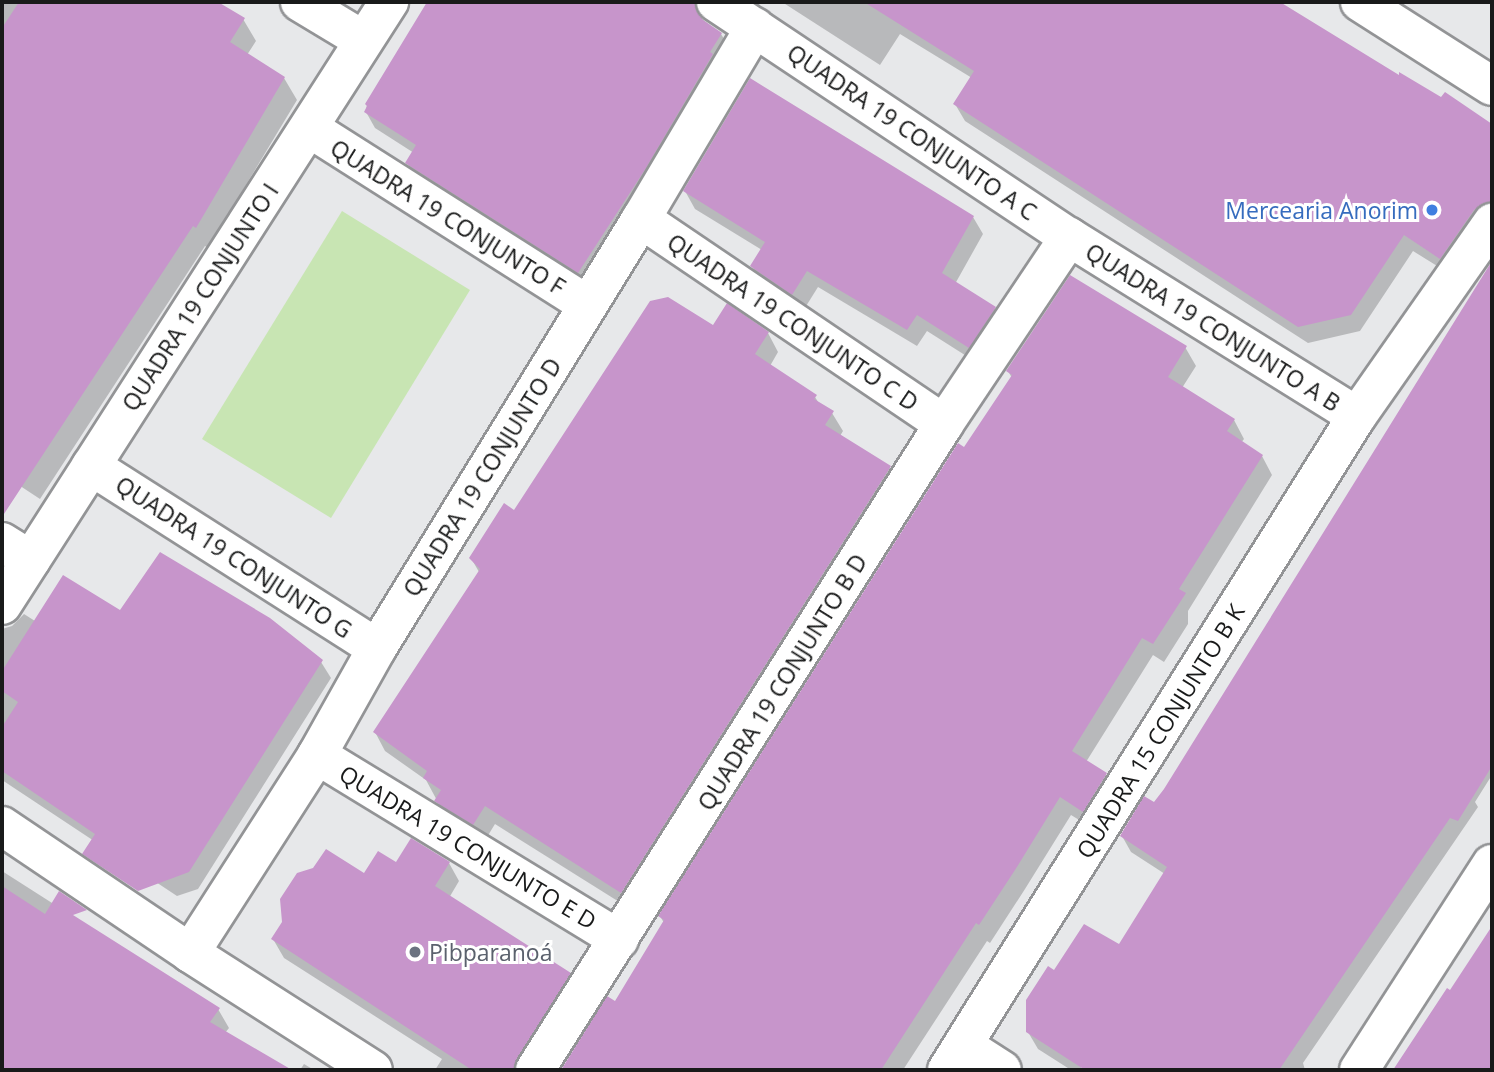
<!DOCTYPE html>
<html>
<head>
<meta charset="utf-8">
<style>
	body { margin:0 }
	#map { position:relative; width:1494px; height:1072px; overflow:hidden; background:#e7e8ea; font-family:"Open Sans",sans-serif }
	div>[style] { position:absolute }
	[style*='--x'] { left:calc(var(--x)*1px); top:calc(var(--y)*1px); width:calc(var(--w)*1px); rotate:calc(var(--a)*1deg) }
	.green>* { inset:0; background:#c8e5b3 }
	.shadow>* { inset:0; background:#0003 }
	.building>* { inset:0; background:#c795cb }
	.roads { filter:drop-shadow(2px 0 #939496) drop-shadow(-2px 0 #939496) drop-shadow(0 2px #939496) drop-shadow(0 -2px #939496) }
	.minor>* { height:38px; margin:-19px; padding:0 19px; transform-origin:19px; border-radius:19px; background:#fff }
	.dots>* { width:19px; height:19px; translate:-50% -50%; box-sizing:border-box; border:4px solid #fff; border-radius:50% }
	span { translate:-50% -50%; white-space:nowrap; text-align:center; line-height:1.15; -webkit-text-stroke:6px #fff; paint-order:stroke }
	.street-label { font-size:23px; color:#191a1a }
	.shop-label { font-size:23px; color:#366cbe }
	.right { translate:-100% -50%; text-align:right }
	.worship-label { font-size:23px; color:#5b616d }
	.left { translate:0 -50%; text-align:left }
	.frame { position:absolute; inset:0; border:4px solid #191a1a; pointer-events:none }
</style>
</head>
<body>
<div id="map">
	<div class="green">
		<div style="clip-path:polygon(342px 211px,470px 290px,331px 518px,202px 439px)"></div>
	</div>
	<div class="shadow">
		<div style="clip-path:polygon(2px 2px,213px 2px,243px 19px,256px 41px,247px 55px,284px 78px,297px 100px,208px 248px,205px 246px,40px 499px,2px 474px)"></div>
		<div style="clip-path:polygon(429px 2px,712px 2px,706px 7px,702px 19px,721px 34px,731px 50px,587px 288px,417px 179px,407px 163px,414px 153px,375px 128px,366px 112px,367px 104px)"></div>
		<div style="clip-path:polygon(739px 2px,761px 2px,755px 11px)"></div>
		<div style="clip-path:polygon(782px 2px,1277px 2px,1409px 83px,1490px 124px,1492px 151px,1479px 172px,1492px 181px,1492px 219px,1450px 274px,1413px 251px,1360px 331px,1308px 343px,965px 121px,955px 104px,972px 78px,900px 34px,880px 65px)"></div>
		<div style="clip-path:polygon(685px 191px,973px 217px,983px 234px,955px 284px,994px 308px,1005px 326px,979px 364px,927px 331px,917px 346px,818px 287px,803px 311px,762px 284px,752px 266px,762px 250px,695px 209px)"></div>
		<div style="clip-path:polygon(1492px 264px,1492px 775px,1475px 802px,1478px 807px,1303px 1063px,1305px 1070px,1112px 1070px,1088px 1056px,1080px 1070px,1071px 1070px,1038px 1049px,1028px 1032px,1054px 973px,1119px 947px,1165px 874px,1131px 852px,1122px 836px,1166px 790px)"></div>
		<div style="clip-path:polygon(714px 327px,768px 333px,778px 352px,770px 366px,815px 397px,820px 405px,832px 413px,843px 431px,840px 436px,890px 467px,901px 486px,632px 910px,495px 824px,484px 842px,447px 819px,426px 780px,385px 751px,375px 732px,479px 572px,471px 558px,514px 512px)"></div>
		<div style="clip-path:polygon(1185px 347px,1196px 366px,1182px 388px,1234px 420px,1244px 439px,1241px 443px,1262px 456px,1272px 475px,1188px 611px,1188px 624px,1164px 662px,1153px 655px,1086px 762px,1106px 774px,1117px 793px,1094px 829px,1071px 815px,1025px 889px,990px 943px,987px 941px,903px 1070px,563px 1070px,608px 999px,615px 1004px,664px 923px,660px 916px,1012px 378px,1008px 371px)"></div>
		<div style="clip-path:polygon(121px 612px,321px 662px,331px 678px,198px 889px,177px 896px,2px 780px,2px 629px,12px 626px,24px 614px,35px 621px)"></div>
		<div style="clip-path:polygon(449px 863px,459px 881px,449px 898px,569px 974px,580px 993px,533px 1070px,435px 1070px,442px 1059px,284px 958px,273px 939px,365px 875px,397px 864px)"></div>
		<div style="clip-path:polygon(2px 871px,218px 1009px,229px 1028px,225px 1033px,289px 1070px,2px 1070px)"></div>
		<div style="clip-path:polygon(1492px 943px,1492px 1070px,1395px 1070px,1447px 991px,1450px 993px,1478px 966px)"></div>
		<div style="clip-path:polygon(304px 1064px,314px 1070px,300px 1070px)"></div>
	</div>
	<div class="building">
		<div style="clip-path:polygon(19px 2px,218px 2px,245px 18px,230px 42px,285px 77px,196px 228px,193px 226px,2px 517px,2px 28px)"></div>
		<div style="clip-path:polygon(427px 2px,694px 2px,697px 12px,703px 20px,722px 33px,710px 52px,713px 54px,646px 168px,578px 273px,405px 163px,416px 145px,364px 112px,367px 106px,365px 104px)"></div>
		<div style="clip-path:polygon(864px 2px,1280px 2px,1399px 75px,1399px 72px,1441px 97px,1445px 92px,1492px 124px,1492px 201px,1482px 204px,1474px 210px,1440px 259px,1404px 235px,1351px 315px,1298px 327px,953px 104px,974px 71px)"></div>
		<div style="clip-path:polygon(750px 78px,974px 216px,942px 273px,996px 307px,969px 348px,917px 315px,907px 330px,807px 271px,792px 295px,750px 266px,765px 242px,683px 191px)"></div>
		<div style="clip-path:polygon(1492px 261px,1492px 766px,1458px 821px,1450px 818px,1279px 1070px,1085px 1070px,1026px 1032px,1026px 1000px,1048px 966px,1054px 970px,1084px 924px,1119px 944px,1167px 867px,1120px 836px,1144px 796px,1154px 802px,1164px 789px)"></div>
		<div style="clip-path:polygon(1070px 275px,1187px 346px,1168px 377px,1235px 419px,1227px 431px,1263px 455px,1179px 589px,1186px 593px,1153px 644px,1142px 638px,1072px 751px,1107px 773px,1083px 812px,1060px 797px,1015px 870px,979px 925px,976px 923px,881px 1070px,561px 1070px,607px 996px,615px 1001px,664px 920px,658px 916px,958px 443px,964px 447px,1012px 375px,1006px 371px)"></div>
		<div style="clip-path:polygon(668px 297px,713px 325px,727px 303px,769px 332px,755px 354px,817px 395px,814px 399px,834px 411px,825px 425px,891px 466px,621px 893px,485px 806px,473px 825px,434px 801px,441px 790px,423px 778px,427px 771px,373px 732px,480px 569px,469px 558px,504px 503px,514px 510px,650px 301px)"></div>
		<div style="clip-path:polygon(160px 552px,270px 618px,323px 660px,189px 872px,138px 891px,82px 854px,95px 834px,2px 771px,2px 727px,18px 702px,2px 691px,2px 671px,63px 575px,120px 610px)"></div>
		<div style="clip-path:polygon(411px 838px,450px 862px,435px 886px,571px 973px,517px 1058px,513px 1070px,472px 1070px,271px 939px,282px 922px,280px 899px,297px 873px,313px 868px,326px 849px,364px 873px,378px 851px,396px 862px)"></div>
		<div style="clip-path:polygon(2px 886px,45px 914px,59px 891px,87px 910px,73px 915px,220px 1008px,210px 1022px,292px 1070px,2px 1070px)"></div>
		<div style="clip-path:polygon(1492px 926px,1492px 1070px,1393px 1070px,1447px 988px,1450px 990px)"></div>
	</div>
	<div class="roads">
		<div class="minor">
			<div style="--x:300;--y:2;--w:74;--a:31.1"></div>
			<div style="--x:716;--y:2;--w:424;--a:33.7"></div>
			<div style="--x:1069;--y:237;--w:339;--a:31.9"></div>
			<div style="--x:1360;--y:2;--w:156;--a:32.5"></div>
			<div style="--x:309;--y:128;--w:330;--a:32.4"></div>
			<div style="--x:641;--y:219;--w:366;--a:34.1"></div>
			<div style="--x:91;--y:466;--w:339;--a:32.5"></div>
			<div style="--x:2;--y:542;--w:34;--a:32"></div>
			<div style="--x:2;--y:605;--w:717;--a:-57.31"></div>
			<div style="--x:317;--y:755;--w:354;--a:31.4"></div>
			<div style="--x:2;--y:826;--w:227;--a:34"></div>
			<div style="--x:190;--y:953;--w:217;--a:32.6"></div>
			<div style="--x:190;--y:953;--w:235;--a:-57.3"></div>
			<div style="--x:317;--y:755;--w:123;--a:-60.7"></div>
			<div style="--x:377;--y:648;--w:504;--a:-58.39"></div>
			<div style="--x:641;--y:219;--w:223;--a:-59.3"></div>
			<div style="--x:963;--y:1045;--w:46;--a:32.7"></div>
			<div style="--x:535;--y:1070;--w:765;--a:-57.66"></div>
			<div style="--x:944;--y:424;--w:225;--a:-56.2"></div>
			<div style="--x:947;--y:1070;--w:772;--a:-57.92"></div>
			<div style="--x:1357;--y:416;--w:236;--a:-55"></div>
			<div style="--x:1359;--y:1070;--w:245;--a:-57.2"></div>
		</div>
	</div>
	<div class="dots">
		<div style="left:1432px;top:210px;background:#3f7fe0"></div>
		<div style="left:415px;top:952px;background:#6b7280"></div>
	</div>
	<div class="street-label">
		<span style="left:912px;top:132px;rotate:34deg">QUADRA 19 CONJUNTO A C</span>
		<span style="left:448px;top:217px;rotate:32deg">QUADRA 19 CONJUNTO F</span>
		<span style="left:200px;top:297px;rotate:-57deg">QUADRA 19 CONJUNTO I</span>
		<span style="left:793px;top:322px;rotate:34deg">QUADRA 19 CONJUNTO C D</span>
		<span style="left:1213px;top:327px;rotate:32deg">QUADRA 19 CONJUNTO A B</span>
		<span style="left:482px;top:477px;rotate:-58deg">QUADRA 19 CONJUNTO D</span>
		<span style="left:234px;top:557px;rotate:33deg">QUADRA 19 CONJUNTO G</span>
		<span style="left:782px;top:682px;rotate:-58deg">QUADRA 19 CONJUNTO B D</span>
		<span style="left:1160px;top:731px;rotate:-58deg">QUADRA 15 CONJUNTO B K</span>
		<span style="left:468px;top:847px;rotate:31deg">QUADRA 19 CONJUNTO E D</span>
	</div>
	<div class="shop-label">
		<span class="right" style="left:1418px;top:210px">Mercearia Anorim</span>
	</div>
	<div class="worship-label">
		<span class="left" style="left:429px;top:952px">Pibparanoá</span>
	</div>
	<div class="frame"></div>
</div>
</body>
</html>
